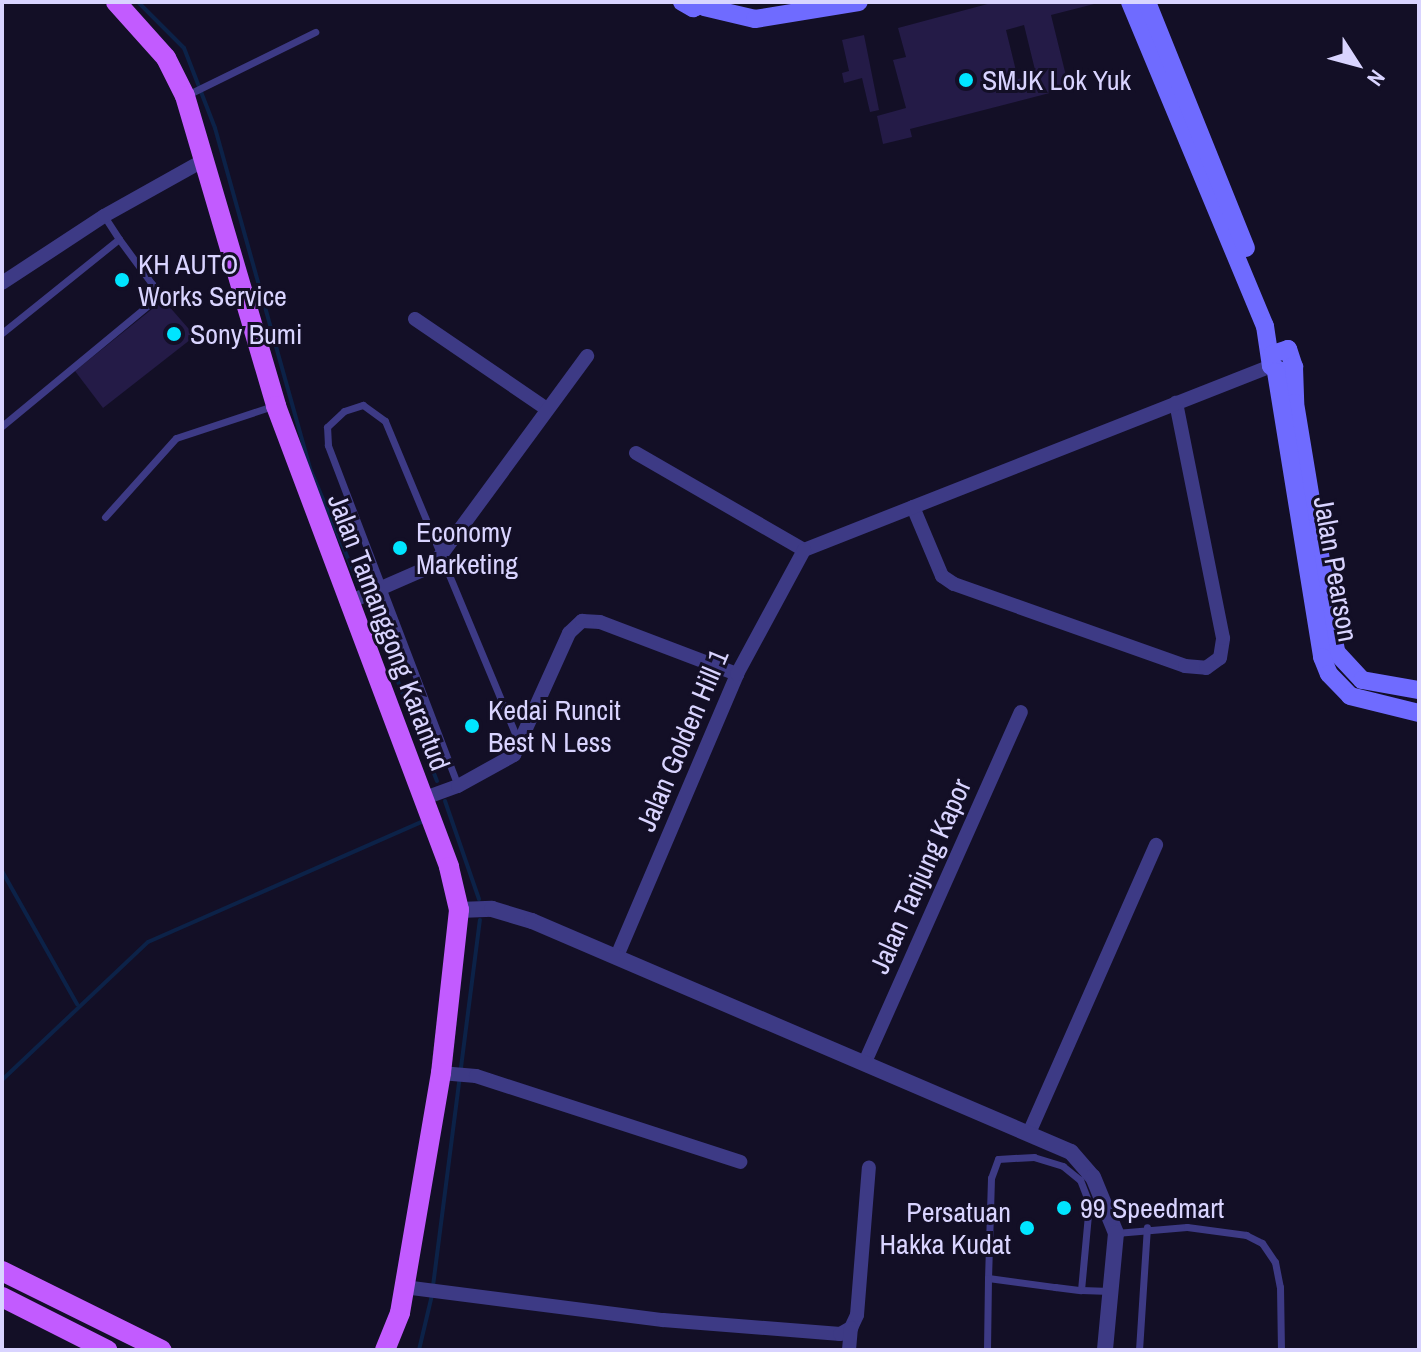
<!DOCTYPE html>
<html>
<head>
<meta charset="utf-8">
<style>
	body { margin:0 }
	#map { position:relative; width:1421px; height:1352px; overflow:hidden; background:#130f26; font-family:"Archivo Narrow",sans-serif }
	div>[style] { position:absolute }
	[style*='--x'] { left:calc(var(--x)*1px); top:calc(var(--y)*1px); width:calc(var(--w)*1px); rotate:calc(var(--a)*1deg) }
	.stream>* { height:4px; margin:-2px; padding:0 2px; transform-origin:2px; border-radius:2px; background:#0c2248 }
	.building>* { inset:0; background:#241b47 }
	.service>* { height:7px; margin:-3.5px; padding:0 3.5px; transform-origin:3.5px; border-radius:3.5px; background:#3d3a85 }
	.minor>* { height:14px; margin:-7px; padding:0 7px; transform-origin:7px; border-radius:7px; background:#3d3a85 }
	.tertiary>* { height:16px; margin:-8px; padding:0 8px; transform-origin:8px; border-radius:8px; background:#3d3a85 }
	.secondary>* { height:18px; margin:-9px; padding:0 9px; transform-origin:9px; border-radius:9px; background:#6f6bff }
	.primary>* { height:20px; margin:-10px; padding:0 10px; transform-origin:10px; border-radius:10px; background:#c25bff }
	.dots>* { width:22px; height:22px; translate:-50% -50%; box-sizing:border-box; border:4px solid #130f26; border-radius:50% }
	span { translate:-50% -50%; white-space:nowrap; text-align:center; line-height:1.15; -webkit-text-stroke:6px #130f26; paint-order:stroke }
	.poi-label { font-size:28px; color:#d9d4ff }
	.left { translate:0 -50%; text-align:left }
	.right { translate:-100% -50%; text-align:right }
	.street-label { font-size:28px; color:#d9d4ff }
	.frame { position:absolute; inset:0; border:4px solid #d9d4ff; pointer-events:none }
	.north { position:absolute; left:1317px; top:24px; width:80px; height:80px; -webkit-text-stroke:6px #130f26; paint-order:stroke; rotate:126deg; font-size:22px; font-weight:700; line-height:32px; text-align:center; color:#d9d4ff }
	.north::after { content:''; display:block; margin:auto; width:28px; height:36px; background:#d9d4ff; clip-path:polygon(50% 0,100% 100%,50% 72%,0 100%) }
</style>
</head>
<body>
<div id="map">
	<div class="stream">
		<div style="--x:138;--y:2;--w:65;--a:45"></div>
		<div style="--x:184;--y:48;--w:86;--a:68.8"></div>
		<div style="--x:215;--y:128;--w:356;--a:74.4"></div>
		<div style="--x:311;--y:471;--w:126;--a:67.1"></div>
		<div style="--x:368;--y:605;--w:189;--a:68.6"></div>
		<div style="--x:445;--y:801;--w:104;--a:70.9"></div>
		<div style="--x:2;--y:871;--w:153;--a:60.6"></div>
		<div style="--x:2;--y:1080;--w:201;--a:-43.4"></div>
		<div style="--x:148;--y:942;--w:300;--a:-23.7"></div>
		<div style="--x:433;--y:1286;--w:369;--a:-82.7"></div>
		<div style="--x:419;--y:1350;--w:57;--a:-76.7"></div>
	</div>
	<div class="building">
		<div style="clip-path:polygon(evenodd,995px 2px,1102px 2px,1051px 15px,1069px 88px,910px 129px,912px 137px,883px 144px,877px 116px,906px 108px,893px 60px,906px 57px,898px 28px,995px 2px,1024px 25px,1036px 74px,1018px 79px,1006px 30px,1024px 25px)"></div>
		<div style="clip-path:polygon(864px 35px,879px 110px,870px 112px,862px 78px,844px 83px,842px 73px,849px 71px,842px 40px)"></div>
		<div style="clip-path:polygon(167px 304px,195px 336px,103px 408px,75px 371px,157px 305px)"></div>
	</div>
	<div class="service">
		<div style="--x:187;--y:95;--w:143;--a:-26.2"></div>
		<div style="--x:2;--y:333;--w:150;--a:-38.8"></div>
		<div style="--x:119;--y:239;--w:27;--a:-123"></div>
		<div style="--x:2;--y:426;--w:195;--a:-39.6"></div>
		<div style="--x:152;--y:302;--w:18;--a:-90"></div>
		<div style="--x:152;--y:284;--w:56;--a:-126.3"></div>
		<div style="--x:105;--y:517;--w:106;--a:-48.1"></div>
		<div style="--x:176;--y:438;--w:102;--a:-18.3"></div>
		<div style="--x:458;--y:786;--w:365;--a:-110.9"></div>
		<div style="--x:328;--y:445;--w:18;--a:-93"></div>
		<div style="--x:327;--y:427;--w:23;--a:-43"></div>
		<div style="--x:344;--y:411;--w:20;--a:-18"></div>
		<div style="--x:363;--y:405;--w:27;--a:36"></div>
		<div style="--x:385;--y:421;--w:346;--a:67.4"></div>
		<div style="--x:1116;--y:1233;--w:71;--a:-4.8"></div>
		<div style="--x:1187;--y:1227;--w:60;--a:7.7"></div>
		<div style="--x:1246;--y:1235;--w:18;--a:27"></div>
		<div style="--x:1262;--y:1243;--w:23;--a:56"></div>
		<div style="--x:1275;--y:1262;--w:25;--a:79"></div>
		<div style="--x:1280;--y:1287;--w:63;--a:89.1"></div>
		<div style="--x:1081;--y:1290;--w:87;--a:-84.7"></div>
		<div style="--x:1089;--y:1203;--w:25;--a:-111"></div>
		<div style="--x:1080;--y:1180;--w:22;--a:-141"></div>
		<div style="--x:1063;--y:1166;--w:30;--a:-163"></div>
		<div style="--x:1034;--y:1157;--w:36;--a:177"></div>
		<div style="--x:998;--y:1159;--w:20;--a:110"></div>
		<div style="--x:991;--y:1178;--w:100;--a:91.7"></div>
		<div style="--x:988;--y:1278;--w:68;--a:7.7"></div>
		<div style="--x:1055;--y:1287;--w:26;--a:7"></div>
		<div style="--x:1081;--y:1290;--w:29;--a:2"></div>
		<div style="--x:987;--y:1350;--w:72;--a:-89.2"></div>
		<div style="--x:1139;--y:1350;--w:123;--a:-86.3"></div>
	</div>
	<div class="minor">
		<div style="--x:2;--y:283;--w:122;--a:-33.3"></div>
		<div style="--x:104;--y:216;--w:115;--a:-29.2"></div>
		<div style="--x:415;--y:319;--w:160;--a:34.3"></div>
		<div style="--x:636;--y:453;--w:194;--a:30"></div>
		<div style="--x:913;--y:507;--w:75;--a:67.2"></div>
		<div style="--x:942;--y:576;--w:14;--a:34"></div>
		<div style="--x:954;--y:584;--w:245;--a:19.5"></div>
		<div style="--x:1185;--y:666;--w:21;--a:5"></div>
		<div style="--x:1206;--y:668;--w:17;--a:-36"></div>
		<div style="--x:1220;--y:658;--w:20;--a:-81"></div>
		<div style="--x:1223;--y:638;--w:240;--a:-101.3"></div>
		<div style="--x:804;--y:550;--w:502;--a:-21.5"></div>
		<div style="--x:347;--y:603;--w:85;--a:-23.6"></div>
		<div style="--x:425;--y:569;--w:21;--a:-41"></div>
		<div style="--x:441;--y:555;--w:247;--a:-53.7"></div>
		<div style="--x:422;--y:799;--w:38;--a:-20"></div>
		<div style="--x:458;--y:786;--w:64;--a:-29"></div>
		<div style="--x:514;--y:755;--w:134;--a:-65.7"></div>
		<div style="--x:569;--y:633;--w:18;--a:-43"></div>
		<div style="--x:582;--y:621;--w:18;--a:3"></div>
		<div style="--x:600;--y:622;--w:147;--a:20.8"></div>
		<div style="--x:617;--y:956;--w:306;--a:-66.9"></div>
		<div style="--x:737;--y:674;--w:141;--a:-61.6"></div>
		<div style="--x:865;--y:1062;--w:383;--a:-66"></div>
		<div style="--x:441;--y:1073;--w:35;--a:5"></div>
		<div style="--x:476;--y:1076;--w:278;--a:18"></div>
		<div style="--x:1029;--y:1133;--w:315;--a:-66.2"></div>
		<div style="--x:404;--y:1287;--w:261;--a:7.3"></div>
		<div style="--x:663;--y:1320;--w:178;--a:4.5"></div>
		<div style="--x:840;--y:1334;--w:13;--a:-29"></div>
		<div style="--x:851;--y:1328;--w:14;--a:-65"></div>
		<div style="--x:857;--y:1315;--w:148;--a:-85.4"></div>
		<div style="--x:849;--y:1350;--w:22;--a:-85"></div>
	</div>
	<div class="tertiary">
		<div style="--x:459;--y:910;--w:33;--a:-2"></div>
		<div style="--x:492;--y:909;--w:42;--a:16.7"></div>
		<div style="--x:532;--y:921;--w:586;--a:23.2"></div>
		<div style="--x:1071;--y:1152;--w:33;--a:49"></div>
		<div style="--x:1093;--y:1177;--w:61;--a:67.7"></div>
		<div style="--x:1116;--y:1233;--w:118;--a:95.4"></div>
	</div>
	<div class="secondary">
		<div style="--x:682;--y:2;--w:13;--a:29"></div>
		<div style="--x:693;--y:8;--w:17;--a:-21"></div>
		<div style="--x:1130;--y:2;--w:351;--a:67.4"></div>
		<div style="--x:1265;--y:326;--w:40;--a:81.5"></div>
		<div style="--x:1271;--y:366;--w:15;--a:28"></div>
		<div style="--x:1284;--y:373;--w:12;--a:-31"></div>
		<div style="--x:1294;--y:367;--w:19;--a:-108"></div>
		<div style="--x:1288;--y:349;--w:16;--a:162"></div>
		<div style="--x:1147;--y:2;--w:265;--a:68.1"></div>
		<div style="--x:704;--y:7;--w:52;--a:13.2"></div>
		<div style="--x:755;--y:19;--w:105;--a:-9.3"></div>
		<div style="--x:1294;--y:367;--w:36;--a:88"></div>
		<div style="--x:1295;--y:403;--w:252;--a:80.6"></div>
		<div style="--x:1336;--y:652;--w:38;--a:47"></div>
		<div style="--x:1362;--y:680;--w:58;--a:10"></div>
		<div style="--x:1276;--y:372;--w:289;--a:80.8"></div>
		<div style="--x:1322;--y:657;--w:18;--a:68"></div>
		<div style="--x:1329;--y:674;--w:30;--a:46"></div>
		<div style="--x:1350;--y:696;--w:71;--a:13.8"></div>
	</div>
	<div class="primary">
		<div style="--x:116;--y:2;--w:75;--a:48.2"></div>
		<div style="--x:166;--y:58;--w:42;--a:63.4"></div>
		<div style="--x:185;--y:96;--w:323;--a:73.6"></div>
		<div style="--x:276;--y:406;--w:492;--a:69.4"></div>
		<div style="--x:449;--y:867;--w:44;--a:76.9"></div>
		<div style="--x:459;--y:910;--w:164;--a:96.3"></div>
		<div style="--x:441;--y:1073;--w:243;--a:99.7"></div>
		<div style="--x:400;--y:1313;--w:40;--a:112"></div>
		<div style="--x:2;--y:1271;--w:178;--a:26.3"></div>
		<div style="--x:2;--y:1297;--w:118;--a:26.8"></div>
	</div>
	<div class="dots">
		<div style="left:966px;top:80px;background:#00e5ff"></div>
		<div style="left:122px;top:280px;background:#00e5ff"></div>
		<div style="left:174px;top:334px;background:#00e5ff"></div>
		<div style="left:400px;top:548px;background:#00e5ff"></div>
		<div style="left:472px;top:726px;background:#00e5ff"></div>
		<div style="left:1064px;top:1208px;background:#00e5ff"></div>
		<div style="left:1027px;top:1228px;background:#00e5ff"></div>
	</div>
	<div class="poi-label">
		<span class="left" style="left:982px;top:80px">SMJK Lok Yuk</span>
		<span class="left" style="left:138px;top:280px">KH AUTO<br>Works Service</span>
		<span class="left" style="left:190px;top:334px">Sony Bumi</span>
		<span class="left" style="left:416px;top:548px">Economy<br>Marketing</span>
		<span class="left" style="left:488px;top:726px">Kedai Runcit<br>Best N Less</span>
		<span class="left" style="left:1080px;top:1208px">99 Speedmart</span>
		<span class="right" style="left:1011px;top:1228px">Persatuan<br>Hakka Kudat</span>
	</div>
	<div class="street-label">
		<span style="left:1336px;top:569px;rotate:80deg">Jalan Pearson</span>
		<span style="left:389px;top:632px;rotate:69deg">Jalan Tamanggong Karantud</span>
		<span style="left:682px;top:740px;rotate:-67deg">Jalan Golden Hill 1</span>
		<span style="left:920px;top:876px;rotate:-66deg">Jalan Tanjung Kapor</span>
	</div>
	<div class="frame"></div>
	<div class="north">N</div>
</div>
</body>
</html>
